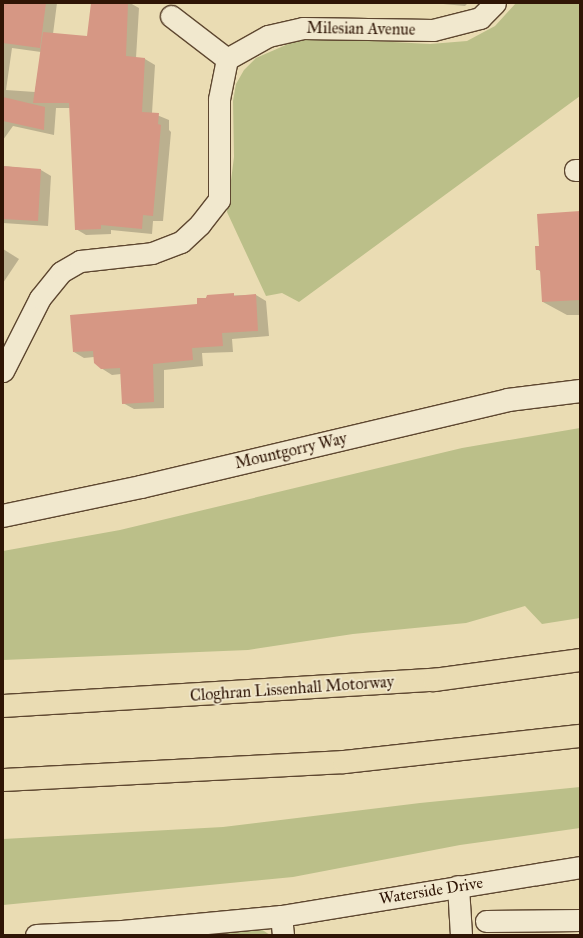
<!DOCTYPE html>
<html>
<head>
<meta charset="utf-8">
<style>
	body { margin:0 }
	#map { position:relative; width:583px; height:938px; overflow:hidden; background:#eadcb3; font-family:"IM FELL Great Primer",serif }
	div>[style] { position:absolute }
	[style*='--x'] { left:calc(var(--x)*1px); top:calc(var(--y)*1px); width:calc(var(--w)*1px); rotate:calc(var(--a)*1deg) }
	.green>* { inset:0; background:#bbbf89 }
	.shadow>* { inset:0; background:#0003 }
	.building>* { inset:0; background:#d69784 }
	.roads { filter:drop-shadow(1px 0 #5e4730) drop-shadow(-1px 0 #5e4730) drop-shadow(0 1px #5e4730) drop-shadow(0 -1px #5e4730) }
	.street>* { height:21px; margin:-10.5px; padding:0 10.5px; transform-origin:10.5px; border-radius:10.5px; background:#f1e8ce }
	.secondary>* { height:22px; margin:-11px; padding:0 11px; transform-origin:11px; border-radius:11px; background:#f1e8ce }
	.highway>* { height:22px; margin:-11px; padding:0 11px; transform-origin:11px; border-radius:11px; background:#eadcb3 }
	span { translate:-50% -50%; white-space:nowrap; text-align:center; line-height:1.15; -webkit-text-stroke:3.5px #f1e8ce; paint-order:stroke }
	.street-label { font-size:16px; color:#2f1505 }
	.frame { position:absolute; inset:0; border:4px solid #2f1505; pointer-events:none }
</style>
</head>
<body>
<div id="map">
	<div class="green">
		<div style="clip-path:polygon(516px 3px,580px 3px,580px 96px,299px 302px,282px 293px,266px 296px,227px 212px,234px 157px,233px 101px,236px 84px,244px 70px,256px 58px,295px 41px,317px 38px,430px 44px,467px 41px,495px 26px)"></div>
		<div style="clip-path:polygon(580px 428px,580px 618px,542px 624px,525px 606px,466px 623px,353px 634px,248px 650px,3px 660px,3px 551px,120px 530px,462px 448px)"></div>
		<div style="clip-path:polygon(580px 787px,580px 828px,460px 845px,293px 877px,3px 905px,3px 839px,223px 827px,420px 803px)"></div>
		<div style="clip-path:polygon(261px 929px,270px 935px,203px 935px)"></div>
	</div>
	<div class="shadow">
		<div style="clip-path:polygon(evenodd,3px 3px,57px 3px,53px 34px,88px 37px,92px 3px,130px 3px,139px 8px,136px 58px,145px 59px,155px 65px,152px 113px,169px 120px,169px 130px,171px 132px,163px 221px,153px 221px,152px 234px,111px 230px,111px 234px,86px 235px,76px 229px,70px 108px,56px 108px,54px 135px,13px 126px,3px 140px,3px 3px,12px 48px,41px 52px,35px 92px,6px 90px,12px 48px)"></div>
		<div style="clip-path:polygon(432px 3px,468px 3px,465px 6px)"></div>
		<div style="clip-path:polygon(3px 166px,41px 170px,51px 176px,48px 226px,3px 223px)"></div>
		<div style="clip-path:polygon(580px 212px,580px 315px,567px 315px,543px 302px,541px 272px,537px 269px,540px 246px)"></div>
		<div style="clip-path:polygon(3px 249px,19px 259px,3px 283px)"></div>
		<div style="clip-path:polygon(256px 295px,266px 301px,269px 336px,232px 339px,233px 352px,202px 353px,203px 366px,164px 370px,164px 408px,134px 409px,123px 403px,121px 374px,112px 375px,101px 368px,94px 357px,84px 358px,74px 352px,198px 305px,208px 296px)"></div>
	</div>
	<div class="building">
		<div style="clip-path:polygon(3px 3px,46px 3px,40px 48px,3px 43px)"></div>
		<div style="clip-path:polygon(91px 3px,128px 3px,126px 56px,145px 58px,142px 112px,159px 113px,158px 124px,161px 125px,153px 216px,143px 215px,142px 229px,101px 225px,101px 229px,75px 230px,69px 103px,33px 103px,43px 32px,87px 36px)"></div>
		<div style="clip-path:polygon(3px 97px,45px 107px,44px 130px,3px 121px)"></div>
		<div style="clip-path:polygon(3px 166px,41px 169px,38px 221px,3px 219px)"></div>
		<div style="clip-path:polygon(580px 211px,580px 300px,542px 302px,540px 270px,536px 270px,535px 246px,539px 246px,537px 214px)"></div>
		<div style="clip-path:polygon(234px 293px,234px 296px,256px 294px,258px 331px,222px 333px,223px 346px,192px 348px,193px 360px,153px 364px,154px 402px,122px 404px,120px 368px,101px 369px,94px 363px,93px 351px,73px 352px,70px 315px,197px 304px,197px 298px,206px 298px,207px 295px)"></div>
	</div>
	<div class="roads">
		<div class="street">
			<div style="--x:171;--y:16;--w:71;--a:37.5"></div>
			<div style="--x:575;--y:170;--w:5;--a:0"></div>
			<div style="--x:3;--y:371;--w:82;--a:-63.1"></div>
			<div style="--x:40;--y:298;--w:33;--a:-51"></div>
			<div style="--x:61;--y:272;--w:22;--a:-30"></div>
			<div style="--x:80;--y:261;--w:72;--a:-6.3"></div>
			<div style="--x:152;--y:253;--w:31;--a:-21"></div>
			<div style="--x:181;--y:242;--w:26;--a:-43"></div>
			<div style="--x:200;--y:224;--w:31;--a:-52"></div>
			<div style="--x:219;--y:200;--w:101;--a:-90"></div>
			<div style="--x:219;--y:99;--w:41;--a:-78.7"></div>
			<div style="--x:227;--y:59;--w:47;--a:-29.3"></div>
			<div style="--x:268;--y:36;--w:36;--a:-13"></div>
			<div style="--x:303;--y:28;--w:130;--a:0.9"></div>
			<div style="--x:433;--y:30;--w:49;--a:-14.3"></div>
			<div style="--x:480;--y:18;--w:21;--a:-45"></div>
			<div style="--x:458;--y:886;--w:49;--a:86.5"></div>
			<div style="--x:281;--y:916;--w:19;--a:84"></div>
			<div style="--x:486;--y:921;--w:94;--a:-0.6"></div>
			<div style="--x:36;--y:935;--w:86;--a:-2.7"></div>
			<div style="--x:122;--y:931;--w:160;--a:-5.4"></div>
			<div style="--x:281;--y:916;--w:303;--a:-9.3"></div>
		</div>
		<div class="secondary">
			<div style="--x:3;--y:516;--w:141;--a:-11.9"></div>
			<div style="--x:141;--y:487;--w:377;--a:-13.3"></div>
			<div style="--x:508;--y:400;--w:73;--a:-7.1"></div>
		</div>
		<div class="highway">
			<div style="--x:3;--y:706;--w:432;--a:-3.5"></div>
			<div style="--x:434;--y:680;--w:147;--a:-7.8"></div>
			<div style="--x:3;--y:780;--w:341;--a:-3"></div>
			<div style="--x:344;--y:762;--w:237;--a:-6.3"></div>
		</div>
	</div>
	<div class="street-label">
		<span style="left:361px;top:29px;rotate:1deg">Milesian Avenue</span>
		<span style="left:291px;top:451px;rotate:-13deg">Mountgorry Way</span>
		<span style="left:292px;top:689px;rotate:-4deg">Cloghran Lissenhall Motorway</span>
		<span style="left:431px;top:891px;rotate:-9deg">Waterside Drive</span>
	</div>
	<div class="frame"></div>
</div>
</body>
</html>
